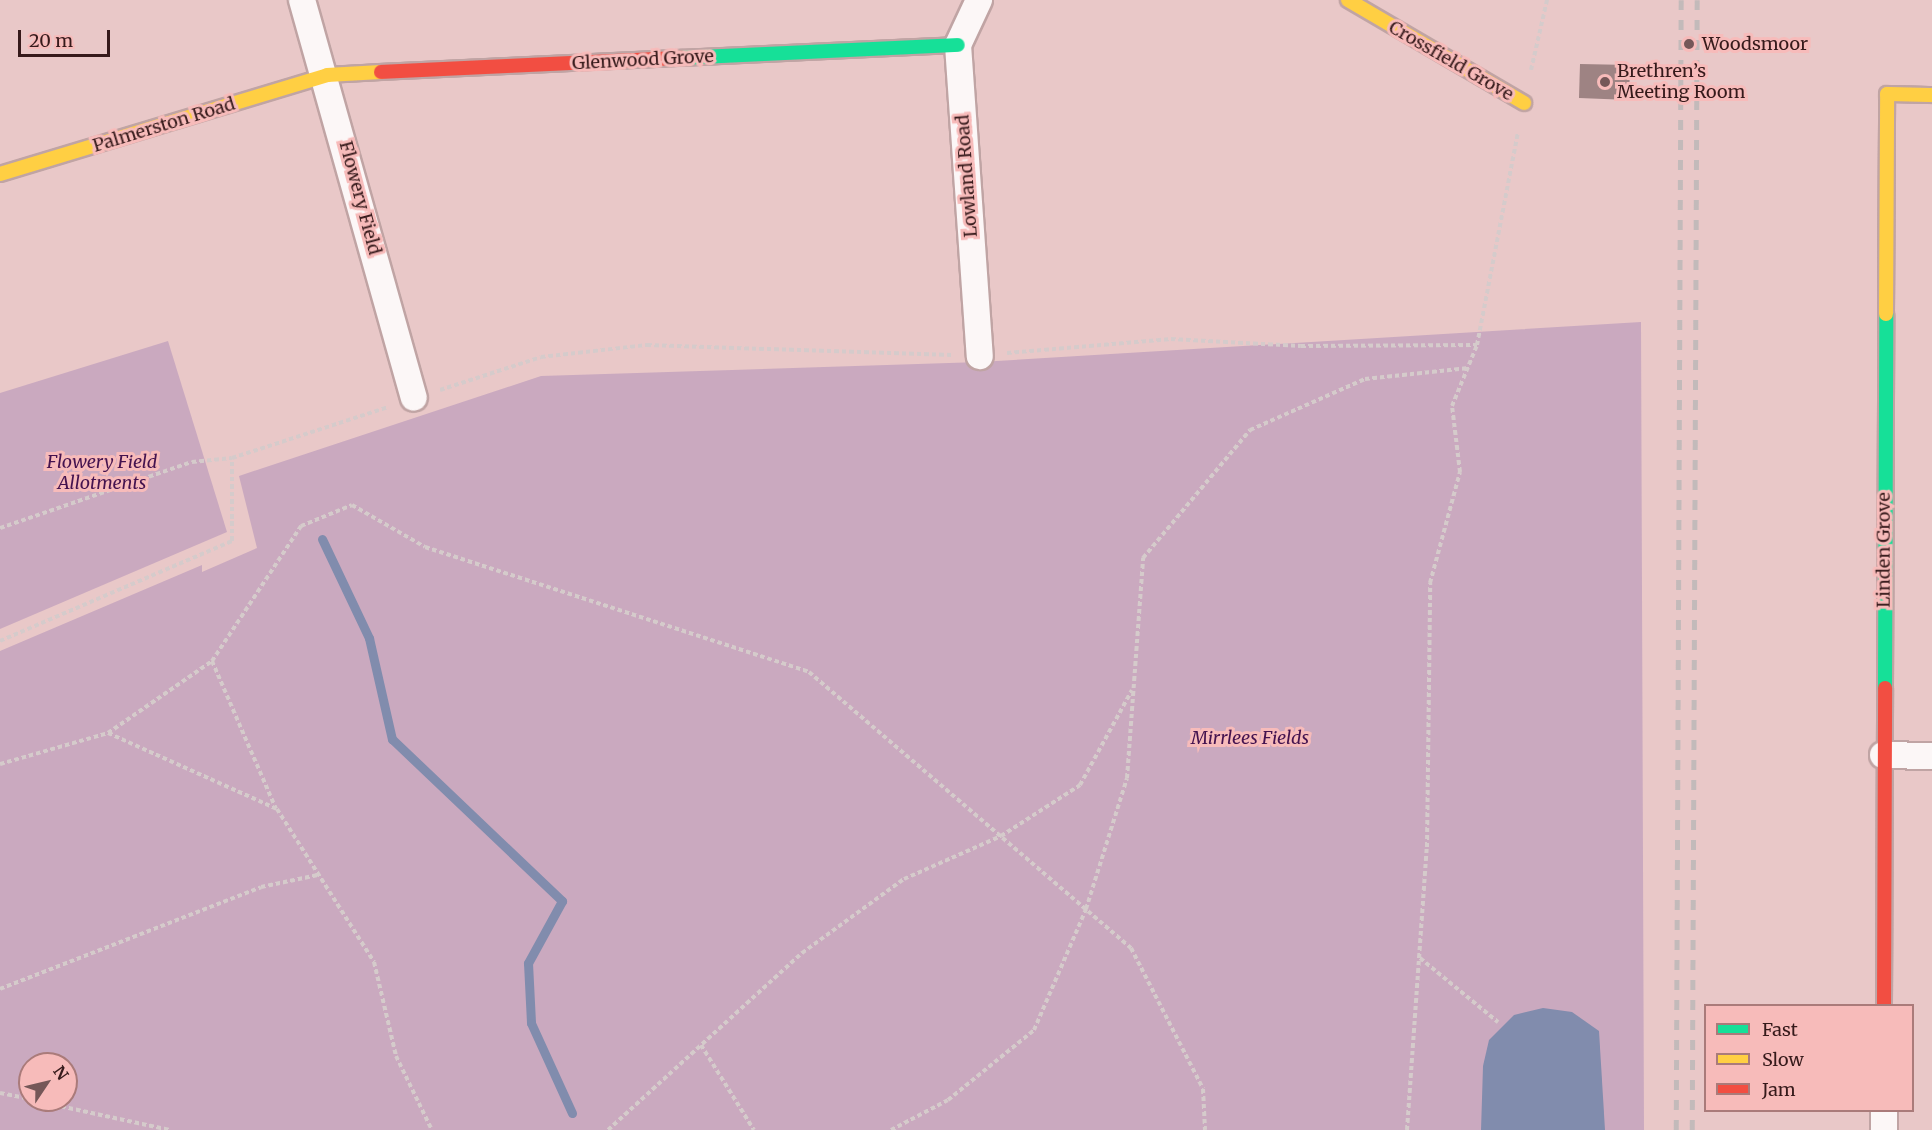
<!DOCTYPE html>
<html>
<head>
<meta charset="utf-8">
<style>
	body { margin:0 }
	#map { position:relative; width:1932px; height:1130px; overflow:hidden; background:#e9c8c8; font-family:Merriweather,serif }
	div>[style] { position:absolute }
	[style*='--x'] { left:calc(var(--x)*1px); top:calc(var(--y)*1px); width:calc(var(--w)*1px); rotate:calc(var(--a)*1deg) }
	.green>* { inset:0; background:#caa9bf }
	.water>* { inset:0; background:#818cad }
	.stream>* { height:9px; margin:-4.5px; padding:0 4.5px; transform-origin:4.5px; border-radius:4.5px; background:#818cad }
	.building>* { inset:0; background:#9e8383 }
	.path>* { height:4px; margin-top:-2px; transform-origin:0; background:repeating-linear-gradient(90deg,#d5cbcb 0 4.5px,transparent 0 7.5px) }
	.roads { filter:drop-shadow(2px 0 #c0a4a4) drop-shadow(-2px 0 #c0a4a4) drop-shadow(0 2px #c0a4a4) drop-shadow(0 -2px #c0a4a4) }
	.street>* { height:26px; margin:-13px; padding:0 13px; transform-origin:13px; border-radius:13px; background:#fcf7f7 }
	.fast>* { height:14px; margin:-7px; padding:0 7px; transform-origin:7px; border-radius:7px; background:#16e098 }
	.slow>* { height:14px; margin:-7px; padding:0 7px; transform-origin:7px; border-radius:7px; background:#ffcf43 }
	.jam>* { height:14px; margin:-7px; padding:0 7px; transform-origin:7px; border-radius:7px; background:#f24e42 }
	.rail>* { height:4.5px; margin-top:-2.25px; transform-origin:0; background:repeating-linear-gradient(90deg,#c3baba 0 10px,transparent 0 20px) }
	.dots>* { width:16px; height:16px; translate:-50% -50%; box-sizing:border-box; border:3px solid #f7bbba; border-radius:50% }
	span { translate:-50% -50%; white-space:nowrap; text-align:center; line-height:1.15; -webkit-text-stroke:6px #f7bbba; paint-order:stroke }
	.poi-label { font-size:18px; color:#361a1b }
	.left { translate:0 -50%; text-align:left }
	.street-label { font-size:18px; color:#361a1b }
	.park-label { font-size:18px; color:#44134f; font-style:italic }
	.legend { position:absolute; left:1704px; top:1004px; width:210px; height:108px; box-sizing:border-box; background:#f7bbba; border:2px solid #aa7b7a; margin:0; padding:8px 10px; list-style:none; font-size:18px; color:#361a1b }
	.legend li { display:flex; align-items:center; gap:12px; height:30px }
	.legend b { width:30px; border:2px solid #aa7b7a }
	.north { position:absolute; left:18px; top:1052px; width:60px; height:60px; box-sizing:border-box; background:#f7bbba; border:2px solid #aa7b7a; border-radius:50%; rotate:55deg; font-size:16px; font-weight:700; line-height:24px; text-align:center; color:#361a1b }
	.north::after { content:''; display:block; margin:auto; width:21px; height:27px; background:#755758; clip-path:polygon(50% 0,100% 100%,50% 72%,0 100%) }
	.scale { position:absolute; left:18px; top:30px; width:92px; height:27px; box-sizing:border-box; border:3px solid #361a1b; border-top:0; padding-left:8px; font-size:18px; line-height:21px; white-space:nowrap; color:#361a1b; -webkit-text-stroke:4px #f7bbba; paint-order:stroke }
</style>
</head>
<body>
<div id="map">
	<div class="green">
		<div style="clip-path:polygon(evenodd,1641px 322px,1644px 1130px,0 1130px,0 651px,202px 565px,202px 572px,257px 548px,239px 476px,541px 376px,980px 362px,1641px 322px,30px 1064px,66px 1064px,66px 1100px,30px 1100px,30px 1064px)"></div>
		<div style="clip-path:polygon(168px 341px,227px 532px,0 629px,0 393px)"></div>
	</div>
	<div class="water">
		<div style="clip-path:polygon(1543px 1008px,1572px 1012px,1599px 1031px,1605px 1130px,1481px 1130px,1483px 1066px,1489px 1040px,1514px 1015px)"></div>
	</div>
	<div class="stream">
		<div style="--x:322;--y:539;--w:110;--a:64.6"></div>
		<div style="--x:369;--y:638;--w:104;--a:77.2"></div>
		<div style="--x:392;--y:739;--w:235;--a:43.6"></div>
		<div style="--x:562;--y:901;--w:71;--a:118.7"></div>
		<div style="--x:528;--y:963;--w:60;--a:87.1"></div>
		<div style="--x:531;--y:1023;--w:99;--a:65.5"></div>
	</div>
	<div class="building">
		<div style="clip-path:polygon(1580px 64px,1630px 65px,1629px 100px,1579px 98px)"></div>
	</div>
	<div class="path">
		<div style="--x:1531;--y:70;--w:72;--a:-77.1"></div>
		<div style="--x:1007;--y:353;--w:165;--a:-4.9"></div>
		<div style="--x:1171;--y:339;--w:130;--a:3.1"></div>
		<div style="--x:1301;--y:346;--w:176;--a:-0.3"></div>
		<div style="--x:440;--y:390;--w:106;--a:-18.1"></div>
		<div style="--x:541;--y:357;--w:107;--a:-6.5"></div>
		<div style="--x:647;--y:345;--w:305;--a:1.9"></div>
		<div style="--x:0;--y:528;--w:203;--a:-19"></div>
		<div style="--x:192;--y:462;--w:40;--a:-5.7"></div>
		<div style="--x:0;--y:641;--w:253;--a:-23.3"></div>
		<div style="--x:232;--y:541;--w:83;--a:-90"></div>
		<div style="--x:232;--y:458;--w:164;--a:-18.1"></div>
		<div style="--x:212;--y:661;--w:161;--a:66.6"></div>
		<div style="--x:108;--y:733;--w:126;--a:-34.7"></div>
		<div style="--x:212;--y:661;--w:162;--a:-56.6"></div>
		<div style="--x:301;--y:526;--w:55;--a:-22.4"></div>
		<div style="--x:352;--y:505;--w:84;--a:29.9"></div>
		<div style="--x:425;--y:547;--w:404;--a:18"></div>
		<div style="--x:809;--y:672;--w:424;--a:40.6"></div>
		<div style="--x:1131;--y:948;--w:158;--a:62.9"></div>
		<div style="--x:1203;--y:1089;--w:41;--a:87.2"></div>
		<div style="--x:0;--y:764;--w:112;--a:-16"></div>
		<div style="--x:108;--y:733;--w:185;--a:24.2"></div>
		<div style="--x:277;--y:809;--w:181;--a:57.6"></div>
		<div style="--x:374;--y:962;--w:97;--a:76.8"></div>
		<div style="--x:396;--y:1056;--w:82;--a:64.1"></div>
		<div style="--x:1420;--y:958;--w:101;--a:39.4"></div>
		<div style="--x:0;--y:989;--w:280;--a:-21.3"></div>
		<div style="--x:261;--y:887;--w:58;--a:-11.9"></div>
		<div style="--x:701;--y:1045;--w:100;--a:58.1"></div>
		<div style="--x:0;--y:1093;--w:31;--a:11"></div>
		<div style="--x:32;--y:1100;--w:141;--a:12.3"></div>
		<div style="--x:608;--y:1130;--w:263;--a:-42.4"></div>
		<div style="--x:802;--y:953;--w:126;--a:-36"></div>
		<div style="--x:904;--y:879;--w:106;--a:-23.9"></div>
		<div style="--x:1001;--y:836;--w:94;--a:-32.8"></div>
		<div style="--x:1080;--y:785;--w:108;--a:-61.3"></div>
		<div style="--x:891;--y:1130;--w:64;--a:-27.8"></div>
		<div style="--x:948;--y:1100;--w:111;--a:-39.1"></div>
		<div style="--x:1034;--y:1030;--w:132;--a:-66.7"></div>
		<div style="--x:1086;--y:909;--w:137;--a:-72.6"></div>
		<div style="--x:1127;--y:778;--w:221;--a:-85.8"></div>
		<div style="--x:1143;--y:558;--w:167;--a:-50.1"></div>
		<div style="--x:1250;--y:430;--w:126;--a:-23.9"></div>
		<div style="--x:1365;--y:379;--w:104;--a:-6.1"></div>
		<div style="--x:1407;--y:1130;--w:284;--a:-86"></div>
		<div style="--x:1427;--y:847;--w:264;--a:-89.3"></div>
		<div style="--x:1430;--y:583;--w:115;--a:-74.9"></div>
		<div style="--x:1460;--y:472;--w:66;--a:-96.9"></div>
		<div style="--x:1452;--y:406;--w:66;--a:-67.7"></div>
		<div style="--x:1477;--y:345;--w:216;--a:-79.1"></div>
	</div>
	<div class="roads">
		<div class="street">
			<div style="--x:302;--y:0;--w:413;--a:74.3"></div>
			<div style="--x:979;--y:0;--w:50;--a:115"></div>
			<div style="--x:958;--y:45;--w:312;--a:86"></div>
			<div style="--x:1883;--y:755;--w:49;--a:1.2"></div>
			<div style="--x:1884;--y:1110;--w:20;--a:90"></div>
		</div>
		<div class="fast">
			<div style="--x:681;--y:58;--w:277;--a:-2.7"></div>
			<div style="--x:1885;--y:688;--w:374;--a:-89.8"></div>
		</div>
		<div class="slow">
			<div style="--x:1348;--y:0;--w:204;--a:30.3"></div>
			<div style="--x:0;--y:174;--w:342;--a:-16.8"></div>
			<div style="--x:327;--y:75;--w:54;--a:-3.2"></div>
			<div style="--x:1886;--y:314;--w:220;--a:-89.7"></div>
			<div style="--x:1887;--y:94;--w:45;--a:1.3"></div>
		</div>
		<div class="jam">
			<div style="--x:381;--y:72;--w:300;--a:-2.7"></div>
			<div style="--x:1884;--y:1006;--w:318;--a:-89.8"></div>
		</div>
	</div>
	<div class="rail">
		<div style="--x:1676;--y:1130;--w:1130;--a:-89.75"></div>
		<div style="--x:1692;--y:1130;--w:1130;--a:-89.75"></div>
	</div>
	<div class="dots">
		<div style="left:1689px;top:44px;background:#755758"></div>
		<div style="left:1605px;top:82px;background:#755758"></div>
	</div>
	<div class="poi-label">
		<span class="left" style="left:1702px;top:44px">Woodsmoor</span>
		<span class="left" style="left:1617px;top:82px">Brethren’s<br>Meeting Room</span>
	</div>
	<div class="street-label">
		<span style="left:643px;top:60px;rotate:-3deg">Glenwood Grove</span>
		<span style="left:1451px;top:61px;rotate:30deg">Crossfield Grove</span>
		<span style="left:164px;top:125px;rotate:-17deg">Palmerston Road</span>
		<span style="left:967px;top:176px;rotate:-94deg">Lowland Road</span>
		<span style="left:360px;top:198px;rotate:75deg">Flowery Field</span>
		<span style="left:1884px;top:550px;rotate:-90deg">Linden Grove</span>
	</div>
	<div class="park-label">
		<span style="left:102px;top:473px">Flowery Field<br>Allotments</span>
		<span style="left:1250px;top:738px">Mirrlees Fields</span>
	</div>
	<ul class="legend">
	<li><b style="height:8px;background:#16e098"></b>Fast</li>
	<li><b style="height:8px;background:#ffcf43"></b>Slow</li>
	<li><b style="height:8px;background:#f24e42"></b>Jam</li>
	</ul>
	<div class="north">N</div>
	<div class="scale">20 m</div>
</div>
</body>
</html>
